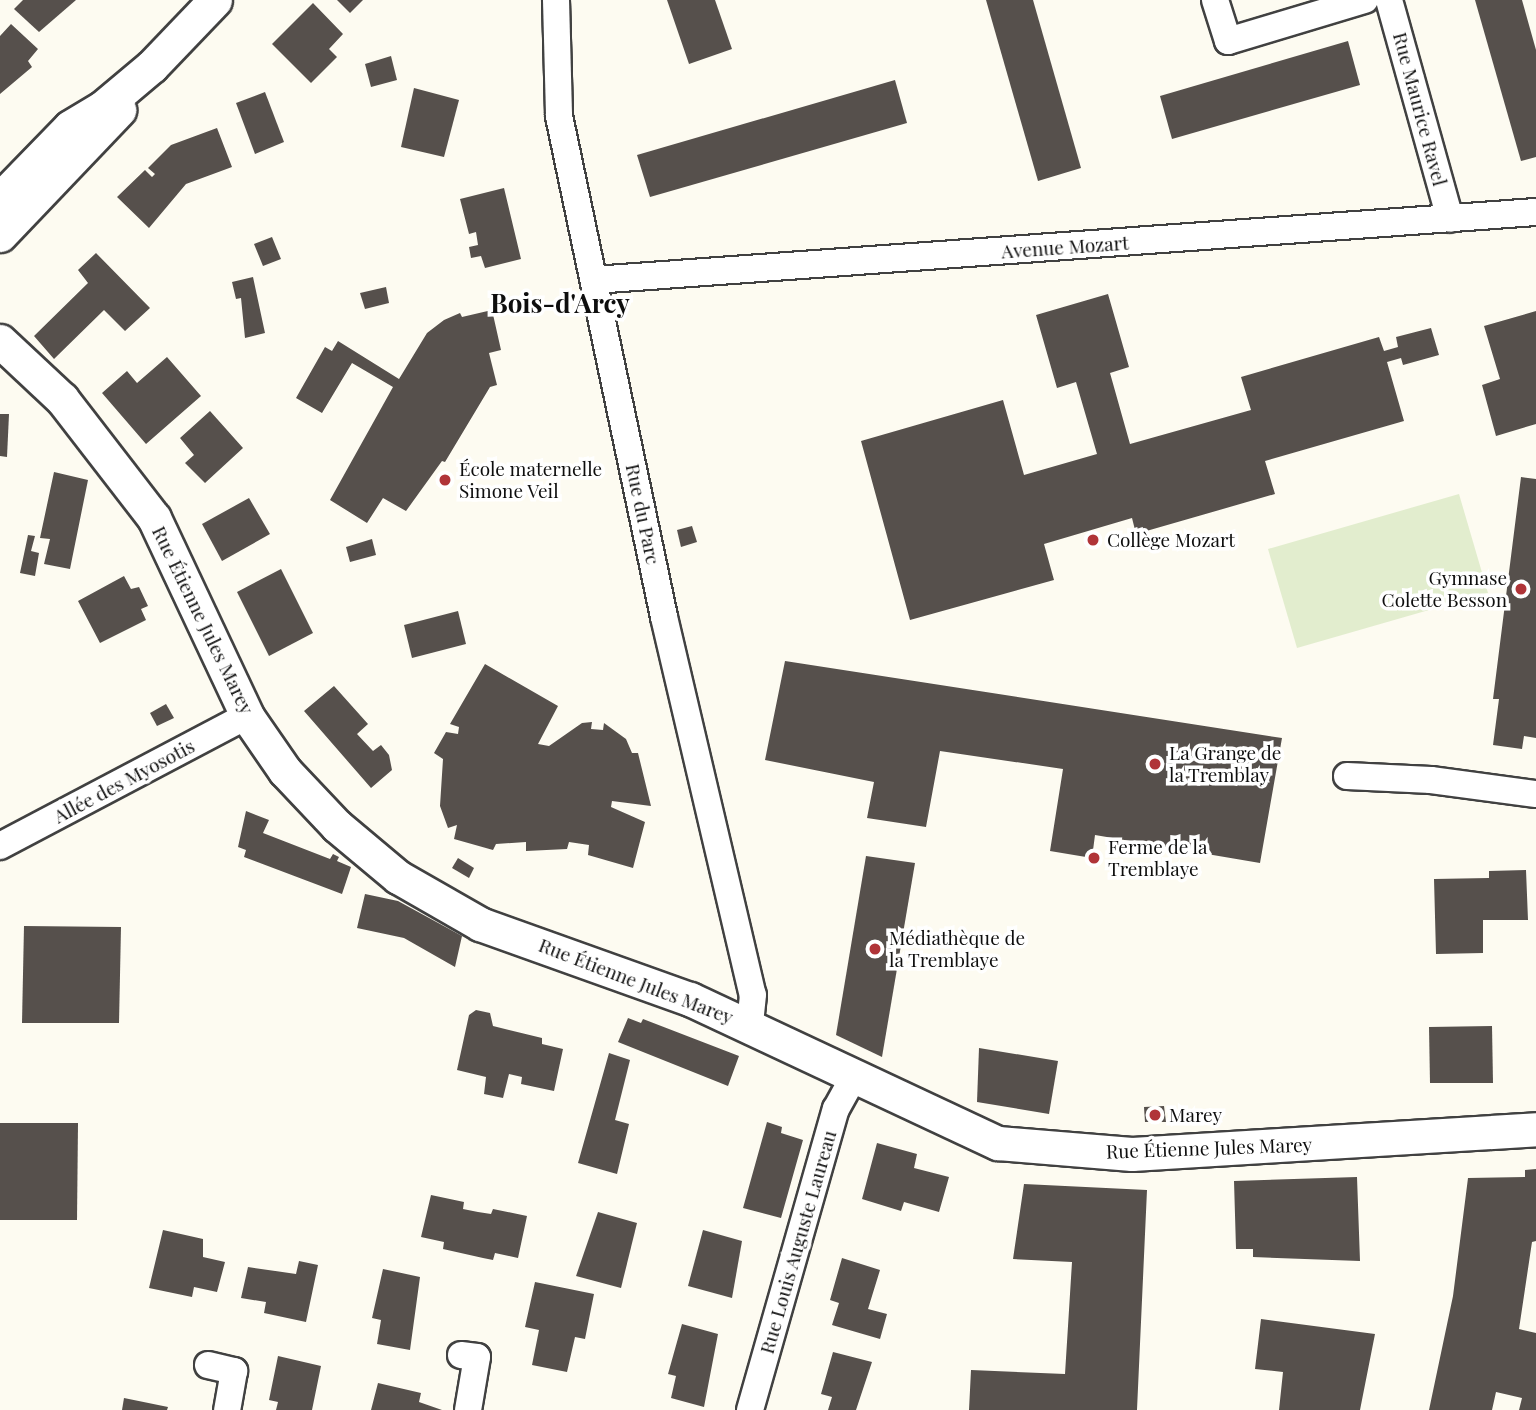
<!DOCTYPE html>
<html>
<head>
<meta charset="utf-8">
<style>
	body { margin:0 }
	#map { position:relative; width:1536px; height:1410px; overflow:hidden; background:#fdfbf1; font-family:"Playfair Display",serif }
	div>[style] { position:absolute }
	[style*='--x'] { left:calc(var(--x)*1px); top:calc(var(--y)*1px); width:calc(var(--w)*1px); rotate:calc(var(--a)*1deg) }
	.pitch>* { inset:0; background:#e2edce }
	.building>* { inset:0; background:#56504c }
	.roads { filter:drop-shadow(2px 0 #414141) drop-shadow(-2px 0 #414141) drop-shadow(0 2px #414141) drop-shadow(0 -2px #414141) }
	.minor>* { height:26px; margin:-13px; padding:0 13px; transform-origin:13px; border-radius:13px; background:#fff }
	.tertiary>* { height:33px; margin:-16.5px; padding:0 16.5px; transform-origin:16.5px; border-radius:16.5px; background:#fff }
	.dots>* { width:19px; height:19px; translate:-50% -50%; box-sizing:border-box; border:4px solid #fff; border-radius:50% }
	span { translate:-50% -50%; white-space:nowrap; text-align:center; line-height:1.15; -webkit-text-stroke:7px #fff; paint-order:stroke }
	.street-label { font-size:19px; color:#0e0e0e }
	.poi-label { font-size:19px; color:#0e0e0e }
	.left { translate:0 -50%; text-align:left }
	.right { translate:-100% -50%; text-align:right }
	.district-label { font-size:26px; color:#0e0e0e; font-weight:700 }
</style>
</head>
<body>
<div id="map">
	<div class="pitch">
		<div style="clip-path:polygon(1459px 494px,1488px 593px,1297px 648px,1268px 549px)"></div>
	</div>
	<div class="building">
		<div style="clip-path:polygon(23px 0,76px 0,39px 32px,14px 9px)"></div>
		<div style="clip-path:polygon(337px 0,363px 0,350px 13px)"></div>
		<div style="clip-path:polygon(667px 0,715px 0,732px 49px,689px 64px)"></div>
		<div style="clip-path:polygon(986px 0,1033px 0,1081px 168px,1038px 181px)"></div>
		<div style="clip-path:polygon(1475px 0,1522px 0,1536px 50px,1536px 157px,1521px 161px)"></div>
		<div style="clip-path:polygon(313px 3px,343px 34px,329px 49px,337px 57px,311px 83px,272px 44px)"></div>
		<div style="clip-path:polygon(11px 24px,38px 49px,28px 61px,32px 67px,0 94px,0 36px)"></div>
		<div style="clip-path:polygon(1348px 41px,1360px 85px,1172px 139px,1160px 96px)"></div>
		<div style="clip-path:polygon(391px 56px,397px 80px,371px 87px,365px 64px)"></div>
		<div style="clip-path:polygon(895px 80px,907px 123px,650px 197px,637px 155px)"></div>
		<div style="clip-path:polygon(414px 88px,459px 100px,444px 157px,401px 147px)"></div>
		<div style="clip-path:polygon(265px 92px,284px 142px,255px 154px,236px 103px)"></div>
		<div style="clip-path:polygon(217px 128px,232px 167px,186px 184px,149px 228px,117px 197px,145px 170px,152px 177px,155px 174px,148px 168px,171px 145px)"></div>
		<div style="clip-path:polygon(504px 188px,521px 259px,485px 268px,481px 256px,471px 258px,469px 247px,478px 245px,476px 232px,469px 234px,460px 199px)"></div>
		<div style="clip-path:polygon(272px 237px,281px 259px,263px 266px,254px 244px)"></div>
		<div style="clip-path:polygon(96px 253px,150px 308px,125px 331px,104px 310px,54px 359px,34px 336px,88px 283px,78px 270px)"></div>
		<div style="clip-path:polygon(253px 277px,265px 333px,245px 338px,241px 298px,236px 299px,232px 282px)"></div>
		<div style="clip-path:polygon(386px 287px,389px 303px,365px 309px,360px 293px)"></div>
		<div style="clip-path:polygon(1108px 294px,1129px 367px,1110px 373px,1130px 444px,1251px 410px,1241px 377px,1379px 337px,1384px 351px,1398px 347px,1396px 337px,1431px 328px,1439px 355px,1403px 365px,1401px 358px,1387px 362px,1404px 421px,1265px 461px,1275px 494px,1136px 534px,1132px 518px,1044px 544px,1054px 580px,910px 620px,861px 441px,1003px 400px,1024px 475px,1097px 454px,1076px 382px,1057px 388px,1036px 315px)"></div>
		<div style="clip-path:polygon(492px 310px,501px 350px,489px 353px,497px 385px,490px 387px,445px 462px,442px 461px,406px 511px,383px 498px,367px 523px,330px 500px,393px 387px,352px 363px,322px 413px,296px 398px,325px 347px,332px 351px,338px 341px,399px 379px,427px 333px,444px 320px,460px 313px,462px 317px)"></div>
		<div style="clip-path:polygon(1536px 311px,1536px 424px,1496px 436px,1482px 385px,1500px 379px,1484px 326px)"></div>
		<div style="clip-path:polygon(167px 357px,201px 396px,146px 444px,102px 393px,127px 371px,137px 383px)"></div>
		<div style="clip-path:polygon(210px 411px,243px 448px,205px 483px,185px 463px,194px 455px,180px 438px)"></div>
		<div style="clip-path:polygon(0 414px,9px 414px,7px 457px,0 456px)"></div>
		<div style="clip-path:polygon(54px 472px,88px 480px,70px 569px,44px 564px,50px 539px,40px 538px)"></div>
		<div style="clip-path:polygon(1521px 477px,1536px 479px,1536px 738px,1524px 736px,1522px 749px,1493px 745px,1499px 699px,1493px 699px)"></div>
		<div style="clip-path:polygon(249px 498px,270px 534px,222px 561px,202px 524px)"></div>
		<div style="clip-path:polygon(692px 526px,697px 542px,681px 547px,677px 530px)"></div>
		<div style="clip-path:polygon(28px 535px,35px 536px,31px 551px,39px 553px,35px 576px,20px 573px)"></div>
		<div style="clip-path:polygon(372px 539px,376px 555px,350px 562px,346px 547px)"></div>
		<div style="clip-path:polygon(281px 569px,313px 633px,269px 656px,237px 592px)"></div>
		<div style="clip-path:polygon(124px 576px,131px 589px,139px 587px,148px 606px,141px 609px,146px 620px,100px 643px,78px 601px)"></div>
		<div style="clip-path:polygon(458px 611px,466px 644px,412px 658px,404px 625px)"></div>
		<div style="clip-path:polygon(785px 661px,1282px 738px,1260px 863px,1095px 835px,1092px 858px,1050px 851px,1063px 769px,940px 751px,926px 827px,867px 818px,874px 782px,765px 760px)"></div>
		<div style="clip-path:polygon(485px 664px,558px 706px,538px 744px,549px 746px,582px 723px,592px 722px,591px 729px,603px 730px,604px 723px,626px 739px,632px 753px,638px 753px,651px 806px,612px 801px,611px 807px,645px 822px,633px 868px,588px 855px,589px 845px,569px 842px,567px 849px,526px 851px,526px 842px,496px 844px,493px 850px,454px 839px,457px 825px,448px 828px,440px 806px,443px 759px,434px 753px,446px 732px,458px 734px,459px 727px,450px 724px)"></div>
		<div style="clip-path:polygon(334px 686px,368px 724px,357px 734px,373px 751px,381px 745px,389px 755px,392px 770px,371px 788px,304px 711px)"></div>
		<div style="clip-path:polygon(166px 704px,174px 718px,157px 726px,150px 713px)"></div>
		<div style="clip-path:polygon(246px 811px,269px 820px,263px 833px,330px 859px,333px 854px,339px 857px,337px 861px,351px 867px,342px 894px,244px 857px,246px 850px,238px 847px)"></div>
		<div style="clip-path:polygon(866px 856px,915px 863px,882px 1057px,836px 1035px)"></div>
		<div style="clip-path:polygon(458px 858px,474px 868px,469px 878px,452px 868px)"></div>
		<div style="clip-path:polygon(1526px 870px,1528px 920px,1483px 920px,1483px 953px,1436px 954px,1434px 879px,1489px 878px,1489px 871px)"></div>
		<div style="clip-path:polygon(365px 894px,398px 901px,462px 936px,455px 967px,404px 938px,357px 928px)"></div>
		<div style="clip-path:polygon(24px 926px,121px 927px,119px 1023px,22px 1023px)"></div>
		<div style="clip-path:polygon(476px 1010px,490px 1013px,493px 1026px,542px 1038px,542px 1044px,563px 1049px,554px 1091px,521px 1084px,522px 1077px,509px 1074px,503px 1098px,484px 1094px,486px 1077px,457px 1070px,469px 1015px)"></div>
		<div style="clip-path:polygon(628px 1018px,641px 1023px,643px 1019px,739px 1056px,728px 1086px,618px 1042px)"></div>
		<div style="clip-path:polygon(1492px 1026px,1493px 1083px,1430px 1083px,1429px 1027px)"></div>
		<div style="clip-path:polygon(979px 1048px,1058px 1061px,1049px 1114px,977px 1102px)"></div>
		<div style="clip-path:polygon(609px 1053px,630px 1060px,615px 1120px,629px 1124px,617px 1174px,578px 1163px)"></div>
		<div style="clip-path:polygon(1164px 1106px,1166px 1122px,1145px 1122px,1144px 1107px)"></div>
		<div style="clip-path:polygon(767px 1122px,782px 1127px,781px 1133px,803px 1140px,781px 1218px,743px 1208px)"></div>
		<div style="clip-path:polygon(0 1123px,78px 1123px,77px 1220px,0 1220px)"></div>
		<div style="clip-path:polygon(877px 1143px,917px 1154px,914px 1168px,949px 1177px,939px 1212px,904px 1202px,901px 1211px,862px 1199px)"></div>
		<div style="clip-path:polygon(1536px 1169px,1536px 1241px,1532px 1242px,1519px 1329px,1536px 1333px,1536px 1410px,1519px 1410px,1522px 1398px,1496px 1392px,1492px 1410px,1429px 1410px,1453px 1296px,1468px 1178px,1525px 1177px,1525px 1170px)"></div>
		<div style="clip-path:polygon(1357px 1177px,1360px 1261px,1253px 1257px,1253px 1249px,1236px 1249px,1234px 1181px)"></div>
		<div style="clip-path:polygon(1024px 1184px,1147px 1190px,1137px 1410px,969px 1410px,971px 1370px,1065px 1374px,1072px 1262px,1013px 1259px)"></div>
		<div style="clip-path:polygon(431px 1195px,464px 1202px,463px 1209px,478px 1212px,491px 1214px,493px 1209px,527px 1216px,518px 1258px,495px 1253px,493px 1260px,483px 1258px,443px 1249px,444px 1242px,421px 1237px)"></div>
		<div style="clip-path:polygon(598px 1212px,637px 1223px,621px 1288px,576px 1276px)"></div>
		<div style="clip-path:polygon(163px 1230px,203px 1239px,203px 1257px,225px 1262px,217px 1292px,194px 1287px,192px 1297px,149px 1288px)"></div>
		<div style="clip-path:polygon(703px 1230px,742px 1241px,732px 1298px,688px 1286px)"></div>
		<div style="clip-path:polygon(842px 1258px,880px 1270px,868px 1309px,887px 1314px,880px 1339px,832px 1325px,839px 1303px,830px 1300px)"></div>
		<div style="clip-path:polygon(299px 1261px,318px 1265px,306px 1322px,264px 1313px,266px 1302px,241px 1298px,248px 1267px,296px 1274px)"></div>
		<div style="clip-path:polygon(383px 1269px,420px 1277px,410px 1350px,377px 1344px,381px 1320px,372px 1318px)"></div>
		<div style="clip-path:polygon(535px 1282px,594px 1294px,585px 1339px,575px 1337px,567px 1372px,532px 1365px,539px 1330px,525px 1327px)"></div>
		<div style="clip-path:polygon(1261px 1319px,1375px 1334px,1360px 1410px,1279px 1410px,1283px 1372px,1255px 1369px)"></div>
		<div style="clip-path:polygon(682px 1324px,718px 1334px,704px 1407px,671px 1398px,676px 1376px,668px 1374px)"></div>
		<div style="clip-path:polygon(833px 1352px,872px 1362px,856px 1410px,828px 1410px,832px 1397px,821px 1394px)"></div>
		<div style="clip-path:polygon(278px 1356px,321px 1366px,312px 1410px,276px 1410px,278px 1402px,269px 1400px)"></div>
		<div style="clip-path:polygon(378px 1383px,421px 1393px,419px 1402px,442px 1410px,371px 1410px)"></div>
		<div style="clip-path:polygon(124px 1398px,168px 1407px,167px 1410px,122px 1410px)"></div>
	</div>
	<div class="roads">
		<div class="minor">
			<div style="--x:556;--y:0;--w:116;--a:88.5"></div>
			<div style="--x:559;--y:116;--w:512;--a:78.16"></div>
			<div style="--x:664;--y:617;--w:388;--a:76.8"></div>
			<div style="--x:753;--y:995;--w:29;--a:96"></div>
			<div style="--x:1215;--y:0;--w:43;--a:72.4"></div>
			<div style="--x:1228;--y:41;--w:143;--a:-16.7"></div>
			<div style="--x:1389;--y:0;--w:227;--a:74.4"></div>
			<div style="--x:594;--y:280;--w:944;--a:-4.13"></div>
			<div style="--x:1347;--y:776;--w:84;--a:2.7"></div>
			<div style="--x:1431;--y:780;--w:106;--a:7.6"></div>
			<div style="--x:0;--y:846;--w:279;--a:-27.8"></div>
			<div style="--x:461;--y:1355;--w:16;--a:7"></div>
			<div style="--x:477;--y:1357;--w:54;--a:99.6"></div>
			<div style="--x:208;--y:1365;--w:27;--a:13"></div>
			<div style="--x:234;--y:1371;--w:40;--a:100"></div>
			<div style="--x:750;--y:1410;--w:313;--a:-74.1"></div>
			<div style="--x:836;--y:1109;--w:37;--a:-61"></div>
		</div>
		<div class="tertiary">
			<div style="--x:0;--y:199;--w:100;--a:-45.8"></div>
			<div style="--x:70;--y:127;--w:37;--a:-31"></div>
			<div style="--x:102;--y:108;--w:65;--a:-40"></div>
			<div style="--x:152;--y:66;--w:91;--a:-46.3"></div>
			<div style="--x:0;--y:235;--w:173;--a:-46.4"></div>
			<div style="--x:0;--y:341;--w:85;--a:43.1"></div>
			<div style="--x:62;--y:399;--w:150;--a:52.3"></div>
			<div style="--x:154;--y:518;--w:219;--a:64.8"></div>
			<div style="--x:247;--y:716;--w:67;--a:55.4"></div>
			<div style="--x:285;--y:771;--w:76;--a:46.6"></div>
			<div style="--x:337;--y:826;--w:80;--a:39.9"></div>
			<div style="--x:398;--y:877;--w:95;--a:29.8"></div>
			<div style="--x:480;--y:924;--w:223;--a:19.7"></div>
			<div style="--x:690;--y:999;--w:340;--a:25.1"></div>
			<div style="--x:998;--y:1143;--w:134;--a:4.7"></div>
			<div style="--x:1132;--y:1154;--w:405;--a:-3.5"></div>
		</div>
	</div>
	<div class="dots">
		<div style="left:445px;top:480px;background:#b03438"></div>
		<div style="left:1093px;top:540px;background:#b03438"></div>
		<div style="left:1521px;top:589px;background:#b03438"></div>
		<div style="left:1155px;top:764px;background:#b03438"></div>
		<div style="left:1094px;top:858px;background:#b03438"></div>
		<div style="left:875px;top:949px;background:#b03438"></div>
		<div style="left:1155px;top:1115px;background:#b03438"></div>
	</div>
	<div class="street-label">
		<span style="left:1420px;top:109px;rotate:75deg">Rue Maurice Ravel</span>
		<span style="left:1065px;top:247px;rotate:-4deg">Avenue Mozart</span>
		<span style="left:643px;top:514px;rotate:78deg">Rue du Parc</span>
		<span style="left:203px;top:620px;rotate:64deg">Rue Étienne Jules Marey</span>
		<span style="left:124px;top:781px;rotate:-28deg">Allée des Myosotis</span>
		<span style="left:636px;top:981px;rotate:21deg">Rue Étienne Jules Marey</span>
		<span style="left:1209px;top:1148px;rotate:-2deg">Rue Étienne Jules Marey</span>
		<span style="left:798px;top:1242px;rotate:-74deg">Rue Louis Auguste Laureau</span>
	</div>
	<div class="poi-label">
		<span class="left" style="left:459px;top:480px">École maternelle<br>Simone Veil</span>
		<span class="left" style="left:1107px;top:540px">Collège Mozart</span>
		<span class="right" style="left:1507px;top:589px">Gymnase<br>Colette Besson</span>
		<span class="left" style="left:1169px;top:764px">La Grange de<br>la Tremblay</span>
		<span class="left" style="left:1108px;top:858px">Ferme de la<br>Tremblaye</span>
		<span class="left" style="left:889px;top:949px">Médiathèque de<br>la Tremblaye</span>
		<span class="left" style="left:1169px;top:1115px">Marey</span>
	</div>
	<div class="district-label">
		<span style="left:560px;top:303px">Bois-d'Arcy</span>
	</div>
</div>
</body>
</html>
